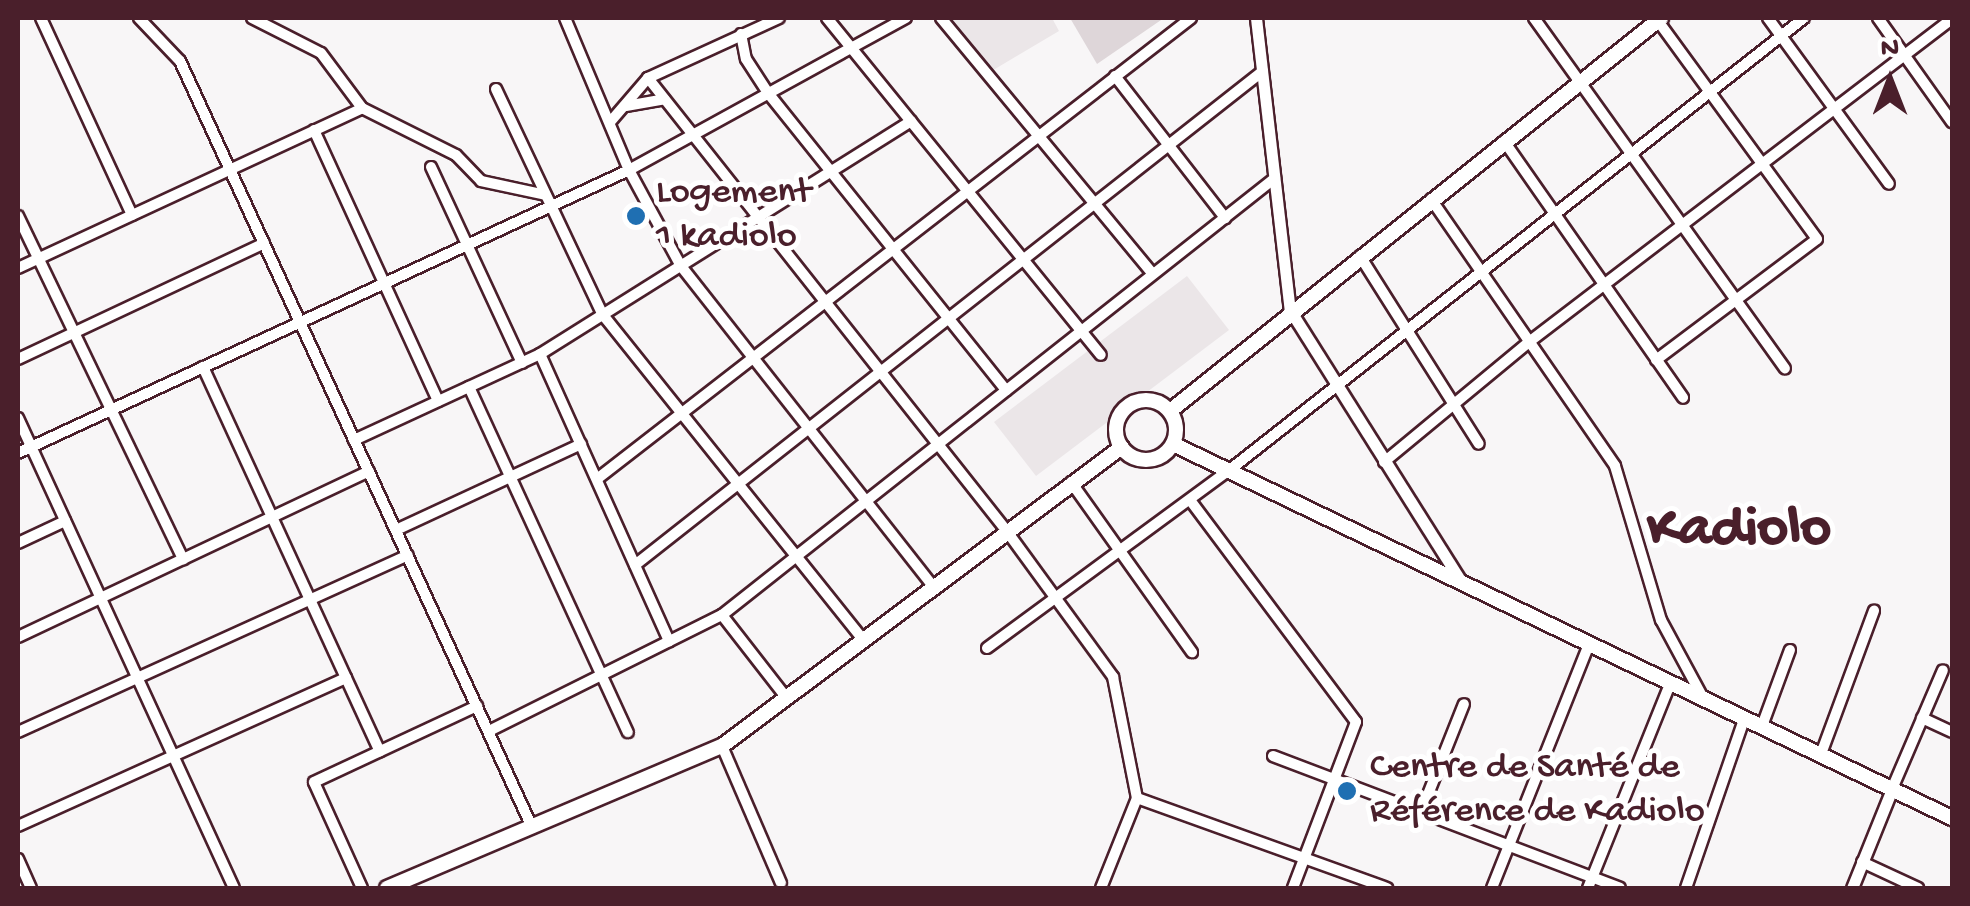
<!DOCTYPE html>
<html>
<head>
<meta charset="utf-8">
<style>
	body { margin:0 }
	#map { position:relative; width:1970px; height:906px; overflow:hidden; background:#f8f6f7; font-family:"Gochi Hand",sans-serif }
	div>[style] { position:absolute }
	[style*='--x'] { left:calc(var(--x)*1px); top:calc(var(--y)*1px); width:calc(var(--w)*1px); rotate:calc(var(--a)*1deg) }
	.built>* { inset:0; background:#ebe6e8 }
	.green>* { inset:0; background:#ded6d9 }
	.roads { filter:drop-shadow(2px 0 #4a1f2b) drop-shadow(-2px 0 #4a1f2b) drop-shadow(0 2px #4a1f2b) drop-shadow(0 -2px #4a1f2b) }
	.minor>* { height:10px; margin:-5px; padding:0 5px; transform-origin:5px; border-radius:5px; background:#fff }
	.tertiary>* { height:11px; margin:-5.5px; padding:0 5.5px; transform-origin:5.5px; border-radius:5.5px; background:#fff }
	.secondary>* { height:14px; margin:-7px; padding:0 7px; transform-origin:7px; border-radius:7px; background:#fff }
	.secondary>.ring { margin:-7px; padding:0; box-sizing:content-box; background:none; border:14px solid #fff; border-radius:50% }
	.dots>* { width:28px; height:28px; translate:-50% -50%; box-sizing:border-box; border:5px solid #fff; border-radius:50% }
	span { translate:-50% -50%; white-space:nowrap; text-align:center; line-height:1.15; -webkit-text-stroke:10px #fff; paint-order:stroke }
	.poi-label { font-size:38px; color:#4a1f2b }
	.left { translate:0 -50%; text-align:left }
	.town-label { font-size:58px; color:#4a1f2b; font-weight:700 }
	.frame { position:absolute; inset:0; border:20px solid #4a1f2b; pointer-events:none }
	.north { position:absolute; left:1840px; top:30px; width:100px; height:100px; -webkit-text-stroke:8px #fff; paint-order:stroke; rotate:0deg; font-size:28px; font-weight:700; line-height:40px; text-align:center; color:#4a1f2b }
	.north::after { content:''; display:block; margin:auto; width:35px; height:45px; background:#4a1f2b; clip-path:polygon(50% 0,100% 100%,50% 72%,0 100%) }
</style>
</head>
<body>
<div id="map">
	<div class="built">
		<div style="clip-path:polygon(951px 18px,1052px 18px,1059px 31px,990px 72px)"></div>
		<div style="clip-path:polygon(1187px 276px,1229px 330px,1036px 476px,994px 422px)"></div>
	</div>
	<div class="green">
		<div style="clip-path:polygon(1070px 18px,1164px 18px,1097px 64px)"></div>
	</div>
	<div class="roads">
		<div class="minor">
			<div style="--x:41;--y:18;--w:217;--a:65.2"></div>
			<div style="--x:139;--y:18;--w:59;--a:46.4"></div>
			<div style="--x:180;--y:61;--w:843;--a:65.32"></div>
			<div style="--x:252;--y:18;--w:77;--a:26.9"></div>
			<div style="--x:321;--y:53;--w:69;--a:53.3"></div>
			<div style="--x:362;--y:108;--w:105;--a:26.6"></div>
			<div style="--x:456;--y:155;--w:36;--a:46"></div>
			<div style="--x:481;--y:181;--w:66;--a:12.2"></div>
			<div style="--x:565;--y:18;--w:165;--a:67.2"></div>
			<div style="--x:629;--y:170;--w:109;--a:61.6"></div>
			<div style="--x:681;--y:266;--w:406;--a:51.8"></div>
			<div style="--x:827;--y:18;--w:434;--a:50.9"></div>
			<div style="--x:941;--y:18;--w:332;--a:50.4"></div>
			<div style="--x:1534;--y:18;--w:431;--a:54.4"></div>
			<div style="--x:1768;--y:18;--w:205;--a:53.9"></div>
			<div style="--x:1878;--y:18;--w:128;--a:54.6"></div>
			<div style="--x:741;--y:34;--w:25;--a:79"></div>
			<div style="--x:746;--y:59;--w:40;--a:57.1"></div>
			<div style="--x:768;--y:93;--w:381;--a:51.3"></div>
			<div style="--x:1115;--y:76;--w:180;--a:52.2"></div>
			<div style="--x:648;--y:78;--w:577;--a:51.62"></div>
			<div style="--x:1006;--y:530;--w:182;--a:53.9"></div>
			<div style="--x:1113;--y:677;--w:123;--a:78.8"></div>
			<div style="--x:1137;--y:798;--w:97;--a:111.8"></div>
			<div style="--x:496;--y:89;--w:250;--a:64.7"></div>
			<div style="--x:603;--y:315;--w:414;--a:51.3"></div>
			<div style="--x:626;--y:106;--w:39;--a:-10"></div>
			<div style="--x:611;--y:121;--w:57;--a:-49.3"></div>
			<div style="--x:648;--y:78;--w:144;--a:-24.6"></div>
			<div style="--x:314;--y:130;--w:298;--a:65.4"></div>
			<div style="--x:1504;--y:141;--w:313;--a:55.1"></div>
			<div style="--x:431;--y:167;--w:216;--a:65.1"></div>
			<div style="--x:1431;--y:199;--w:324;--a:55.4"></div>
			<div style="--x:1615;--y:466;--w:161;--a:73.4"></div>
			<div style="--x:1661;--y:620;--w:86;--a:61.7"></div>
			<div style="--x:18;--y:216;--w:381;--a:64.3"></div>
			<div style="--x:1360;--y:256;--w:222;--a:57.7"></div>
			<div style="--x:18;--y:268;--w:379;--a:-24.9"></div>
			<div style="--x:540;--y:354;--w:315;--a:65.8"></div>
			<div style="--x:18;--y:359;--w:272;--a:-25.2"></div>
			<div style="--x:1656;--y:360;--w:201;--a:-36.9"></div>
			<div style="--x:1817;--y:239;--w:273;--a:-126.1"></div>
			<div style="--x:203;--y:367;--w:423;--a:65.3"></div>
			<div style="--x:469;--y:387;--w:380;--a:65.3"></div>
			<div style="--x:18;--y:418;--w:517;--a:65.32"></div>
			<div style="--x:354;--y:440;--w:205;--a:-24.8"></div>
			<div style="--x:540;--y:354;--w:438;--a:-32.1"></div>
			<div style="--x:18;--y:453;--w:673;--a:-24.85"></div>
			<div style="--x:629;--y:170;--w:316;--a:-28.8"></div>
			<div style="--x:1384;--y:462;--w:188;--a:-39.6"></div>
			<div style="--x:1529;--y:342;--w:532;--a:-37.37"></div>
			<div style="--x:597;--y:479;--w:752;--a:-37.81"></div>
			<div style="--x:1071;--y:482;--w:209;--a:54.6"></div>
			<div style="--x:1190;--y:500;--w:277;--a:53.2"></div>
			<div style="--x:1356;--y:722;--w:178;--a:110.8"></div>
			<div style="--x:396;--y:530;--w:204;--a:-24.9"></div>
			<div style="--x:18;--y:543;--w:52;--a:-25.1"></div>
			<div style="--x:635;--y:565;--w:799;--a:-38.19"></div>
			<div style="--x:722;--y:615;--w:103;--a:52.1"></div>
			<div style="--x:18;--y:637;--w:388;--a:-25.3"></div>
			<div style="--x:987;--y:648;--w:298;--a:-36.3"></div>
			<div style="--x:1227;--y:472;--w:734;--a:-38.2"></div>
			<div style="--x:1922;--y:718;--w:33;--a:25"></div>
			<div style="--x:1762;--y:726;--w:81;--a:-69.8"></div>
			<div style="--x:489;--y:731;--w:260;--a:-26.5"></div>
			<div style="--x:722;--y:615;--w:705;--a:-38.32"></div>
			<div style="--x:18;--y:732;--w:428;--a:-24.4"></div>
			<div style="--x:722;--y:746;--w:149;--a:66.7"></div>
			<div style="--x:1821;--y:754;--w:153;--a:-69.7"></div>
			<div style="--x:1273;--y:756;--w:371;--a:20.8"></div>
			<div style="--x:1892;--y:789;--w:129;--a:-66.8"></div>
			<div style="--x:1137;--y:798;--w:266;--a:19.8"></div>
			<div style="--x:1421;--y:812;--w:116;--a:-68.3"></div>
			<div style="--x:18;--y:826;--w:360;--a:-24.3"></div>
			<div style="--x:18;--y:859;--w:32;--a:66"></div>
			<div style="--x:1862;--y:862;--w:62;--a:24.9"></div>
			<div style="--x:362;--y:888;--w:116;--a:-114.4"></div>
			<div style="--x:314;--y:782;--w:180;--a:-25"></div>
			<div style="--x:1492;--y:888;--w:263;--a:-68.3"></div>
			<div style="--x:1588;--y:888;--w:222;--a:-68.1"></div>
			<div style="--x:1686;--y:888;--w:181;--a:-71"></div>
		</div>
		<div class="tertiary">
			<div style="--x:1256;--y:18;--w:294;--a:83.4"></div>
			<div style="--x:1290;--y:310;--w:321;--a:57.8"></div>
			<div style="--x:1852;--y:888;--w:107;--a:-68"></div>
		</div>
		<div class="secondary">
			<div class="ring" style="left:1116px;top:400px;width:46px;height:46px"></div>
			<div style="--x:1170;--y:411;--w:629;--a:-38.67"></div>
			<div style="--x:1173;--y:444;--w:864;--a:25.65"></div>
			<div style="--x:387;--y:888;--w:364;--a:-23"></div>
			<div style="--x:722;--y:746;--w:499;--a:-36.8"></div>
		</div>
	</div>
	<div class="dots">
		<div style="left:636px;top:216px;background:#1f6fb2"></div>
		<div style="left:1347px;top:791px;background:#1f6fb2"></div>
	</div>
	<div class="poi-label">
		<span class="left" style="left:656px;top:216px">Logement<br>1 kadiolo</span>
		<span class="left" style="left:1370px;top:791px">Centre de Santé de<br>Référence de Kadiolo</span>
	</div>
	<div class="town-label">
		<span style="left:1739px;top:532px">Kadiolo</span>
	</div>
	<div class="frame"></div>
	<div class="north">N</div>
</div>
</body>
</html>
